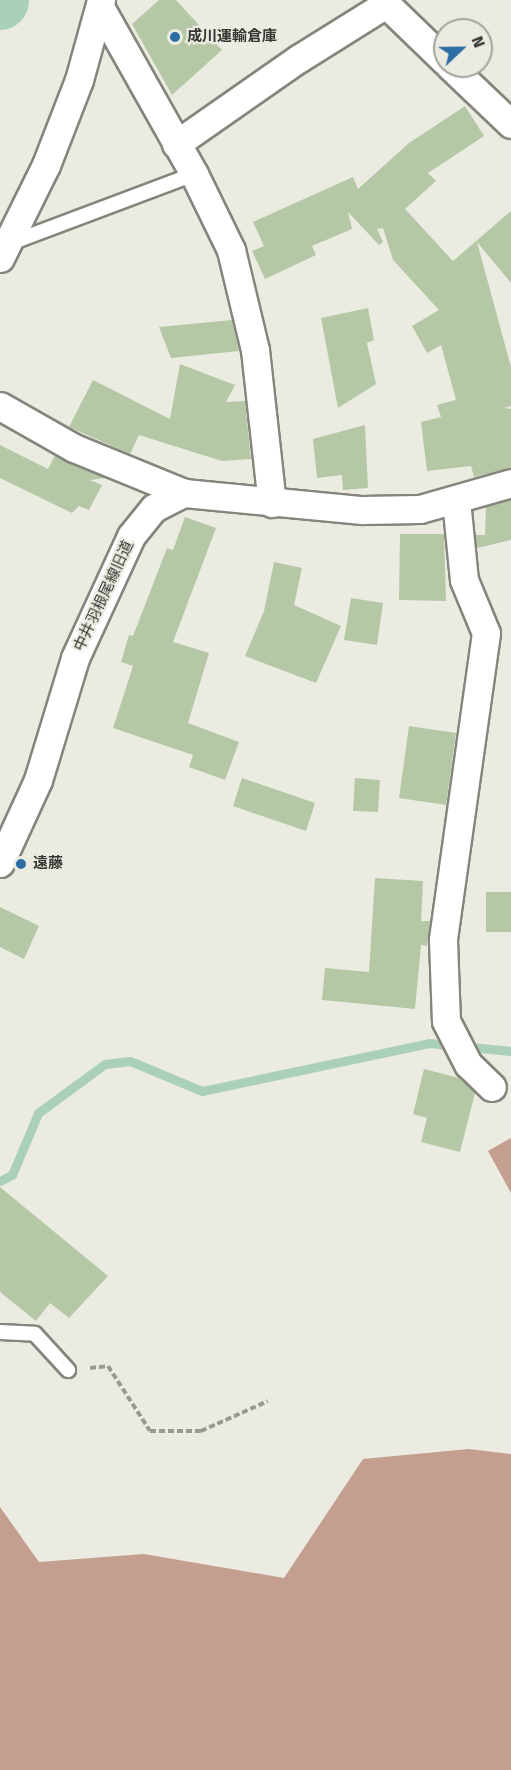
<!DOCTYPE html>
<html>
<head>
<meta charset="utf-8">
<style>
	body { margin:0 }
	#map { position:relative; width:511px; height:1770px; overflow:hidden; background:#ecebe2; font-family:"Fira Sans","Noto Sans JP",sans-serif }
	div>[style] { position:absolute }
	[style*='--x'] { left:calc(var(--x)*1px); top:calc(var(--y)*1px); width:calc(var(--w)*1px); rotate:calc(var(--a)*1deg) }
	.forest>* { inset:0; background:#c49e8e }
	.stream>* { height:9px; margin:-4.5px; padding:0 4.5px; transform-origin:4.5px; border-radius:4.5px; background:#aad0ba }
	.river>* { height:58px; margin:-29px; padding:0 29px; transform-origin:29px; border-radius:29px; background:#aad0ba }
	.building>* { inset:0; background:#b5c8a6 }
	.path>* { height:4px; margin-top:-2px; transform-origin:0; background:repeating-linear-gradient(90deg,#999892 0 6px,transparent 0 9px) }
	.roads { filter:drop-shadow(2px 0 #85857d) drop-shadow(-2px 0 #85857d) drop-shadow(0 2px #85857d) drop-shadow(0 -2px #85857d) }
	.lane>* { height:14px; margin:-7px; padding:0 7px; transform-origin:7px; border-radius:7px; background:#fff }
	.street>* { height:27px; margin:-13.5px; padding:0 13.5px; transform-origin:13.5px; border-radius:13.5px; background:#fff }
	.dots>* { width:16px; height:16px; translate:-50% -50%; box-sizing:border-box; border:3px solid #ecebe2; border-radius:50% }
	span { translate:-50% -50%; white-space:nowrap; text-align:center; line-height:1.15; -webkit-text-stroke:4.5px #ecebe2; paint-order:stroke }
	.poi-label { font-size:15px; color:#363633; font-weight:700 }
	.left { translate:0 -50%; text-align:left }
	.street-label { font-size:15px; color:#363633 }
	.north { position:absolute; left:433px; top:18px; width:60px; height:60px; box-sizing:border-box; background:#ecebe2; border:2px solid #a3a39c; border-radius:50%; rotate:68deg; font-size:16px; font-weight:700; line-height:24px; text-align:center; color:#363633 }
	.north::after { content:''; display:block; margin:auto; width:21px; height:27px; background:#2a6ea3; clip-path:polygon(50% 0,100% 100%,50% 72%,0 100%) }
</style>
</head>
<body>
<div id="map">
	<div class="forest">
		<div style="clip-path:polygon(511px 1138px,511px 1193px,488px 1151px)"></div>
		<div style="clip-path:polygon(469px 1449px,511px 1454px,511px 1770px,0 1770px,0 1507px,39px 1562px,144px 1554px,284px 1578px,363px 1459px)"></div>
	</div>
	<div class="stream">
		<div style="--x:0;--y:1181;--w:13;--a:-27"></div>
		<div style="--x:12;--y:1175;--w:67;--a:-67.2"></div>
		<div style="--x:38;--y:1113;--w:83;--a:-36.2"></div>
		<div style="--x:105;--y:1064;--w:25;--a:-7"></div>
		<div style="--x:130;--y:1061;--w:78;--a:22.6"></div>
		<div style="--x:202;--y:1091;--w:232;--a:-11.9"></div>
		<div style="--x:429;--y:1043;--w:82;--a:5.6"></div>
	</div>
	<div class="river">
		<div style="--x:0;--y:1;--w:1;--a:-90"></div>
	</div>
	<div class="building">
		<div style="clip-path:polygon(159px 0,176px 0,222px 50px,172px 95px,132px 24px)"></div>
		<div style="clip-path:polygon(465px 106px,484px 136px,428px 173px,436px 181px,405px 209px,453px 261px,511px 211px,511px 283px,477px 242px,511px 367px,511px 406px,504px 408px,511px 409px,511px 468px,474px 477px,471px 466px,427px 471px,421px 422px,441px 417px,437px 405px,456px 400px,441px 345px,427px 353px,412px 326px,439px 310px,393px 260px,383px 228px,377px 229px,383px 242px,379px 245px,348px 212px,352px 229px,312px 246px,316px 255px,265px 279px,252px 251px,264px 246px,253px 222px,353px 177px,358px 189px,409px 143px)"></div>
		<div style="clip-path:polygon(368px 308px,374px 340px,367px 343px,376px 384px,338px 408px,321px 318px)"></div>
		<div style="clip-path:polygon(232px 320px,239px 351px,171px 358px,159px 327px)"></div>
		<div style="clip-path:polygon(180px 364px,235px 385px,226px 402px,245px 401px,251px 459px,222px 461px,139px 435px,130px 454px,69px 427px,93px 380px,170px 419px)"></div>
		<div style="clip-path:polygon(365px 425px,368px 488px,343px 490px,342px 475px,317px 478px,313px 439px)"></div>
		<div style="clip-path:polygon(0 445px,48px 469px,55px 455px,105px 478px,90px 480px,102px 485px,89px 510px,79px 506px,72px 513px,0 478px)"></div>
		<div style="clip-path:polygon(511px 499px,511px 540px,477px 548px,475px 535px,485px 535px,486px 507px)"></div>
		<div style="clip-path:polygon(185px 517px,216px 528px,173px 642px,209px 653px,188px 723px,239px 742px,225px 780px,189px 767px,193px 755px,113px 728px,133px 666px,121px 662px,129px 635px,133px 636px,167px 548px,173px 550px)"></div>
		<div style="clip-path:polygon(400px 534px,444px 534px,446px 601px,399px 600px)"></div>
		<div style="clip-path:polygon(274px 562px,302px 568px,294px 605px,341px 626px,316px 683px,245px 656px,264px 611px)"></div>
		<div style="clip-path:polygon(351px 598px,383px 603px,377px 645px,344px 640px)"></div>
		<div style="clip-path:polygon(409px 726px,456px 733px,446px 805px,399px 798px)"></div>
		<div style="clip-path:polygon(242px 778px,315px 803px,306px 831px,233px 806px)"></div>
		<div style="clip-path:polygon(355px 778px,380px 780px,378px 812px,353px 811px)"></div>
		<div style="clip-path:polygon(375px 878px,423px 881px,421px 921px,430px 921px,427px 946px,421px 945px,415px 1009px,322px 1000px,325px 968px,369px 972px)"></div>
		<div style="clip-path:polygon(486px 892px,511px 892px,511px 932px,486px 932px)"></div>
		<div style="clip-path:polygon(0 907px,39px 926px,24px 959px,0 947px)"></div>
		<div style="clip-path:polygon(424px 1069px,459px 1078px,475px 1093px,460px 1152px,421px 1142px,427px 1118px,413px 1114px)"></div>
		<div style="clip-path:polygon(0 1187px,108px 1276px,69px 1318px,50px 1303px,36px 1321px,0 1292px)"></div>
	</div>
	<div class="path">
		<div style="--x:90;--y:1368;--w:18;--a:-6"></div>
		<div style="--x:108;--y:1366;--w:77;--a:57.1"></div>
		<div style="--x:150;--y:1431;--w:51;--a:0"></div>
		<div style="--x:201;--y:1431;--w:73;--a:-24.1"></div>
	</div>
	<div class="roads">
		<div class="lane">
			<div style="--x:8;--y:244;--w:199;--a:-20.6"></div>
			<div style="--x:0;--y:1332;--w:35;--a:3"></div>
			<div style="--x:35;--y:1334;--w:49;--a:47.5"></div>
		</div>
		<div class="street">
			<div style="--x:100;--y:7;--w:192;--a:60.6"></div>
			<div style="--x:194;--y:174;--w:85;--a:64"></div>
			<div style="--x:231;--y:250;--w:103;--a:76.5"></div>
			<div style="--x:255;--y:350;--w:154;--a:83.7"></div>
			<div style="--x:450;--y:66;--w:84;--a:43.6"></div>
			<div style="--x:176;--y:144;--w:149;--a:-34.9"></div>
			<div style="--x:298;--y:59;--w:104;--a:-32"></div>
			<div style="--x:386;--y:4;--w:82;--a:44"></div>
			<div style="--x:0;--y:258;--w:104;--a:-63.7"></div>
			<div style="--x:46;--y:165;--w:91;--a:-68.8"></div>
			<div style="--x:79;--y:80;--w:83;--a:-74.6"></div>
			<div style="--x:0;--y:406;--w:85;--a:29.6"></div>
			<div style="--x:74;--y:448;--w:119;--a:22.2"></div>
			<div style="--x:456;--y:500;--w:80;--a:84.3"></div>
			<div style="--x:464;--y:580;--w:57;--a:67.5"></div>
			<div style="--x:486;--y:633;--w:310;--a:98"></div>
			<div style="--x:443;--y:940;--w:81;--a:87.9"></div>
			<div style="--x:446;--y:1021;--w:48;--a:62.9"></div>
			<div style="--x:468;--y:1064;--w:33;--a:44"></div>
			<div style="--x:0;--y:863;--w:91;--a:-65.4"></div>
			<div style="--x:38;--y:780;--w:127;--a:-73.1"></div>
			<div style="--x:75;--y:658;--w:134;--a:-65.3"></div>
			<div style="--x:131;--y:536;--w:36;--a:-51"></div>
			<div style="--x:154;--y:508;--w:34;--a:-27"></div>
			<div style="--x:184;--y:493;--w:179;--a:5.5"></div>
			<div style="--x:362;--y:510;--w:58;--a:-1"></div>
			<div style="--x:420;--y:509;--w:95;--a:-15.9"></div>
		</div>
	</div>
	<div class="dots">
		<div style="left:175px;top:37px;background:#2a6ea3"></div>
		<div style="left:21px;top:864px;background:#2a6ea3"></div>
	</div>
	<div class="poi-label">
		<span class="left" style="left:187px;top:37px">成川運輸倉庫</span>
		<span class="left" style="left:33px;top:864px">遠藤</span>
	</div>
	<div class="street-label">
		<span style="left:104px;top:596px;rotate:-65deg">中井羽根尾線旧道</span>
	</div>
	<div class="north">N</div>
</div>
</body>
</html>
